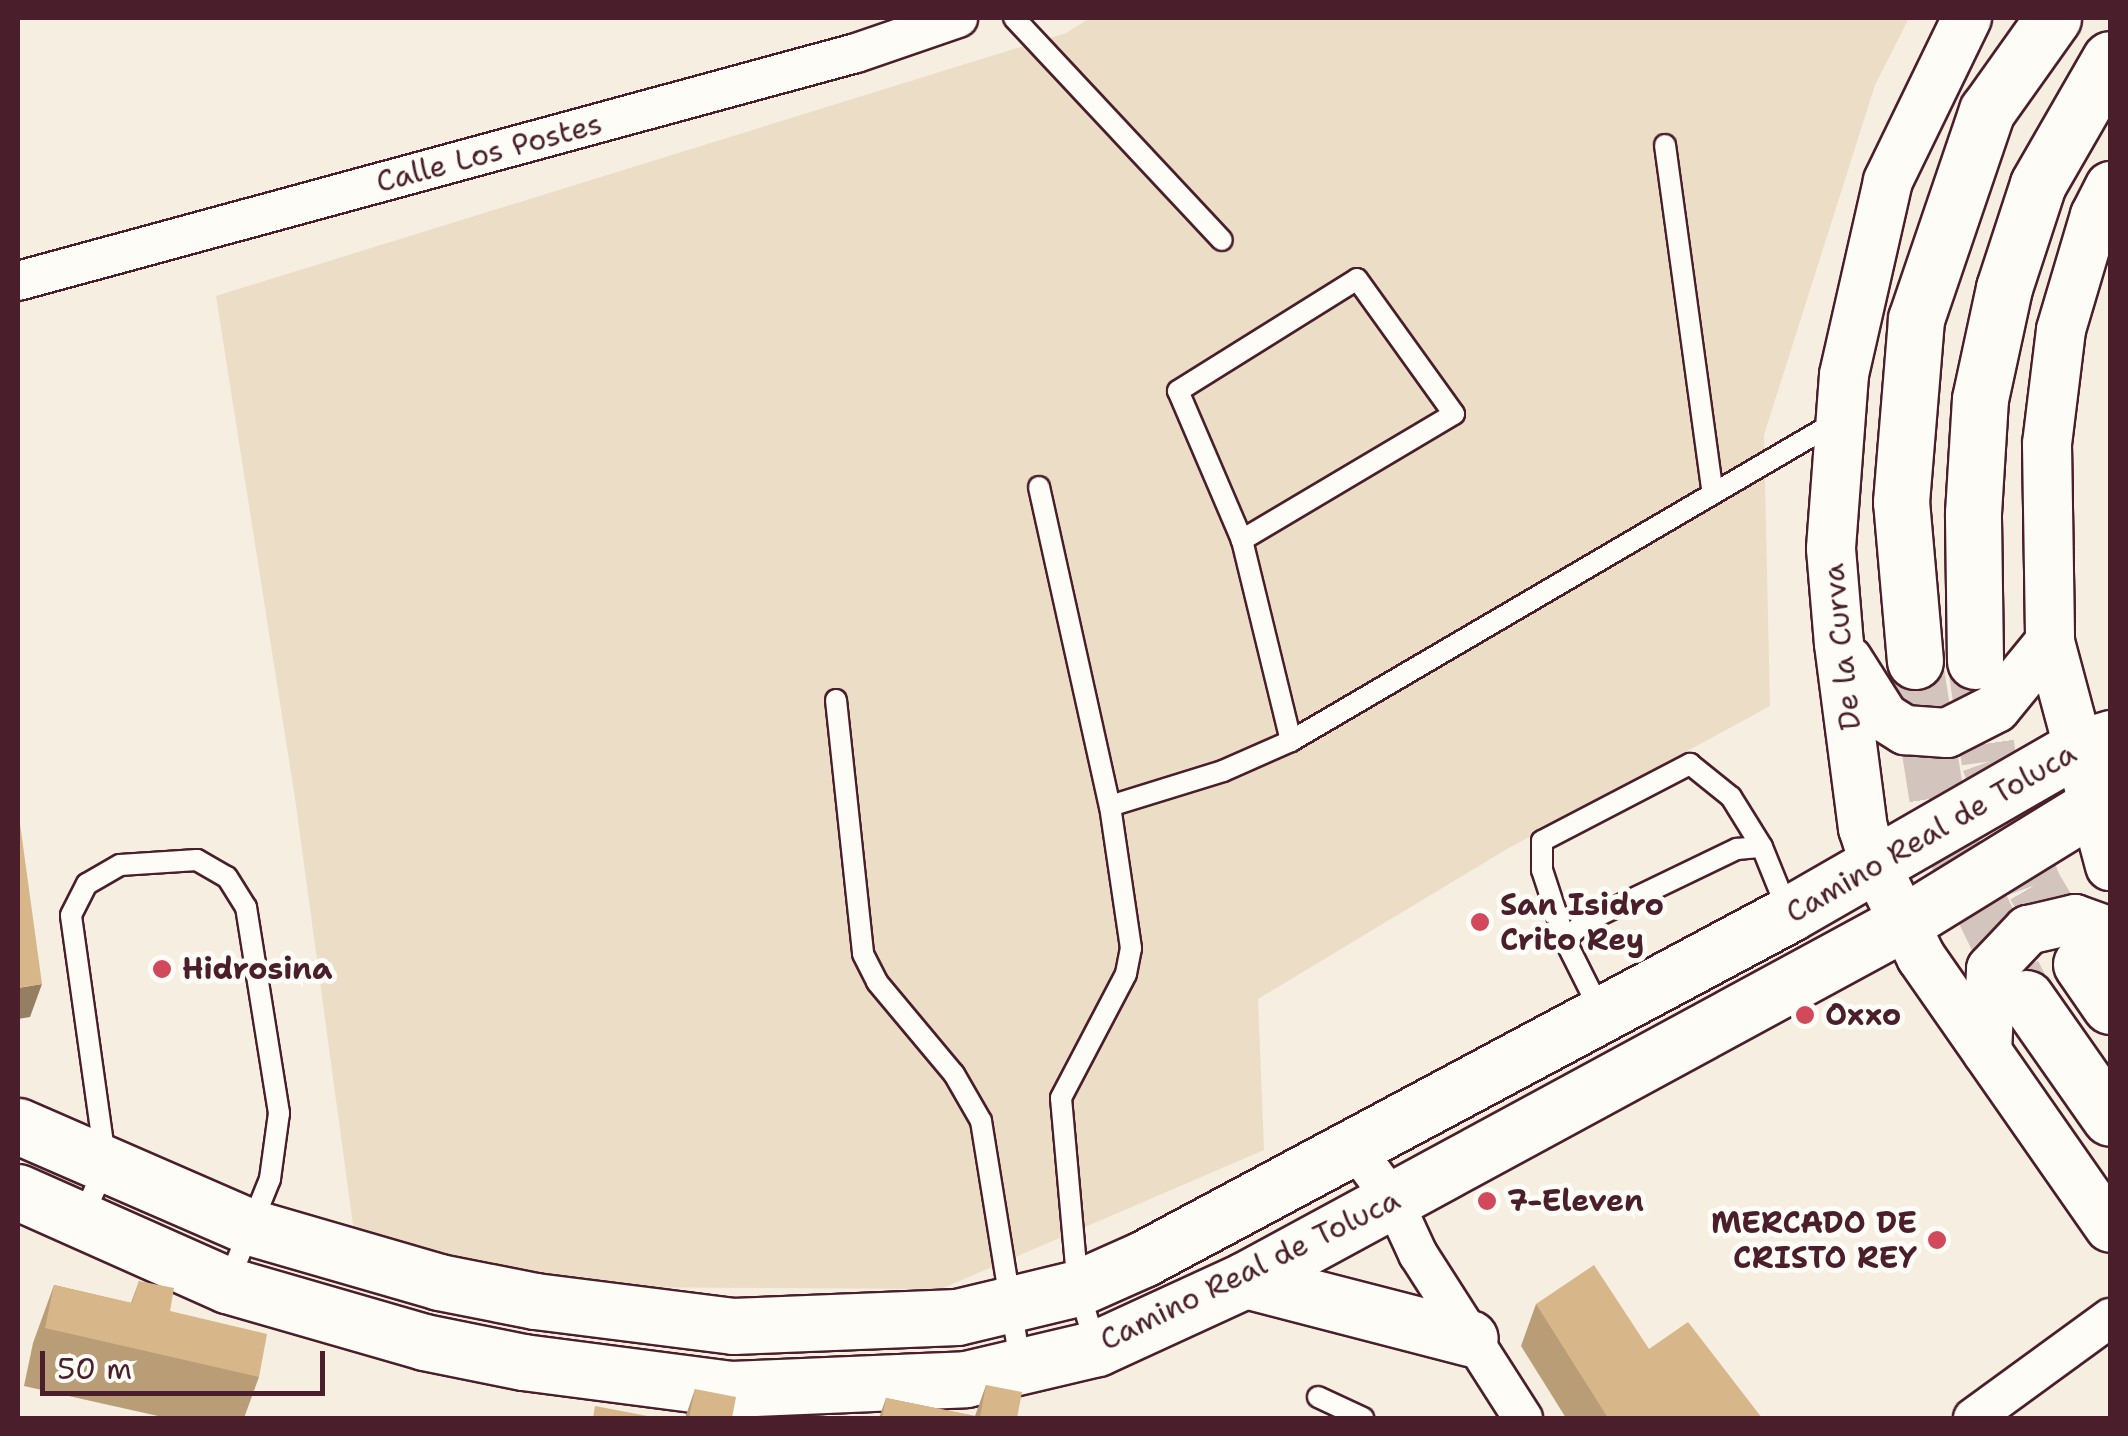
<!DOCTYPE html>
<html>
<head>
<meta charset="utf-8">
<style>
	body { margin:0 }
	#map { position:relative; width:2128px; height:1436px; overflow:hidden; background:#f5eee1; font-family:"Shantell Sans",sans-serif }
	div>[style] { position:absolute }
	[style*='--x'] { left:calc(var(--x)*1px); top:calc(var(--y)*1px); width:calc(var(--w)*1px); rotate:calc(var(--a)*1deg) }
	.built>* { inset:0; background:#ecddc7 }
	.secondary-tunnel>* { height:55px; margin-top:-27.5px; transform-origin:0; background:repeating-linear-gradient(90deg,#d3c5bd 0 55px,transparent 0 83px) }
	.roads { filter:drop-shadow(2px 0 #4a1f2b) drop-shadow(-2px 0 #4a1f2b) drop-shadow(0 2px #4a1f2b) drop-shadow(0 -2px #4a1f2b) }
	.service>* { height:20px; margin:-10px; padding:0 10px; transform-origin:10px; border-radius:10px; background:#fdfcf7 }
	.minor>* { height:38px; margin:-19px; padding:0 19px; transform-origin:19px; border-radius:19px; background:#fdfcf7 }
	.tertiary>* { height:48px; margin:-24px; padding:0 24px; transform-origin:24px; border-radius:24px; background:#fdfcf7 }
	.secondary>* { height:55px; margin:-27.5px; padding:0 27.5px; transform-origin:27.5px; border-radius:27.5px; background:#fdfcf7 }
	.wall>* { inset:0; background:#b99d77 }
	.shaded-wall>* { inset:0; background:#967f61 }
	.building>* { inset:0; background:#d7b68a }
	.dots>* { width:28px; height:28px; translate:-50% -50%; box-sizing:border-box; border:5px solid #fdfcf7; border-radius:50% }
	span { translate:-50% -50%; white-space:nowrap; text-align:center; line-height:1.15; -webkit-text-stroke:10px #fdfcf7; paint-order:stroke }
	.street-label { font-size:30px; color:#4a1f2b }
	.poi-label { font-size:30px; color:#4a1f2b; font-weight:700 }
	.left { translate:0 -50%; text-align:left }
	.right { translate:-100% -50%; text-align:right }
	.frame { position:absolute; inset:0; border:20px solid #4a1f2b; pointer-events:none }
	.scale { position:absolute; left:40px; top:1351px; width:285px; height:45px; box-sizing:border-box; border:5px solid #4a1f2b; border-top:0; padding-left:12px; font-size:30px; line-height:35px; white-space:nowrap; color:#4a1f2b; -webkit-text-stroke:8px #fdfcf7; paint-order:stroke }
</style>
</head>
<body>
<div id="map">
	<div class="built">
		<div style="clip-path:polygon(1090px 18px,1909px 18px,1875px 85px,1764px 435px,1770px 706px,1507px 849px,1258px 999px,1264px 1150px,941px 1289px,606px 1287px,359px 1269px,295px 798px,216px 296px,1066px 33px)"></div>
	</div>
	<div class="secondary-tunnel">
		<div style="--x:1915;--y:661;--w:164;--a:80.9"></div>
		<div style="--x:1941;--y:823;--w:195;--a:64.1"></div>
		<div style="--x:1975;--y:661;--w:101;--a:82"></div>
		<div style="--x:1989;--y:761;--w:132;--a:70.1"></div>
		<div style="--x:2034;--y:885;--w:92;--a:59.3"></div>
	</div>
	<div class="roads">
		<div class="service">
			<div style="--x:1014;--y:18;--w:304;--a:46.9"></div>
			<div style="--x:1665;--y:145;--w:352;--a:82.2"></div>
			<div style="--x:1039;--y:487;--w:327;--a:77.5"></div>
			<div style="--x:1110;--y:806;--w:144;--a:81.6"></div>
			<div style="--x:1131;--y:948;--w:26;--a:101"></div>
			<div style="--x:1126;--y:974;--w:140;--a:117.7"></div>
			<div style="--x:1061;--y:1098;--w:191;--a:84.9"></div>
			<div style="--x:1078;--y:1288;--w:61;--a:72.8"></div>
			<div style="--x:1242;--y:540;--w:162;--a:-113.2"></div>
			<div style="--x:1178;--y:391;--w:211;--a:-32"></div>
			<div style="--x:1357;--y:279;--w:166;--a:54.3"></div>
			<div style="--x:1454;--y:414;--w:247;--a:149.3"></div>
			<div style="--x:1242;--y:540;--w:207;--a:76.3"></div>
			<div style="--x:836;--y:700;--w:255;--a:83.9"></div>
			<div style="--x:863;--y:954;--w:31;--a:63"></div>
			<div style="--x:877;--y:982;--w:120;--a:50.1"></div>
			<div style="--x:954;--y:1074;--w:54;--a:60.1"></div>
			<div style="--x:981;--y:1121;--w:245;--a:80.8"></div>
			<div style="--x:1110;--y:806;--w:118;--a:-17.2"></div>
			<div style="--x:1223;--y:771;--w:74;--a:-23.8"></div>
			<div style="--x:1291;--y:741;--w:635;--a:-30.36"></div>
			<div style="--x:1565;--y:940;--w:25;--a:-43"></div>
			<div style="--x:1583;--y:923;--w:171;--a:-25.7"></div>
			<div style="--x:1737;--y:849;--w:25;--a:-5"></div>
			<div style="--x:1601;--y:1012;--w:80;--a:-116.6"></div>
			<div style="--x:1565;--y:940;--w:74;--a:-108.2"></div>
			<div style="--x:1542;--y:870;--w:29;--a:-90"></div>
			<div style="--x:1542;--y:841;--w:167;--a:-27.5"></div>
			<div style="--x:1690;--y:764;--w:53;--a:38.8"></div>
			<div style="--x:1731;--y:797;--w:59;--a:58.2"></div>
			<div style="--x:1762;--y:847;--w:69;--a:67.9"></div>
			<div style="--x:81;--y:1220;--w:60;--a:-65.6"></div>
			<div style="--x:106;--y:1165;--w:252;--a:-98"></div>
			<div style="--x:71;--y:915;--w:35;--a:-63"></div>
			<div style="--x:87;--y:884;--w:38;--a:-30"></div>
			<div style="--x:120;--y:865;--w:77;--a:-3.7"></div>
			<div style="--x:197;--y:860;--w:34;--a:30"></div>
			<div style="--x:227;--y:877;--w:36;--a:58"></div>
			<div style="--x:246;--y:907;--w:209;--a:80.9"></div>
			<div style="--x:279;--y:1113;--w:67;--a:97.8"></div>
			<div style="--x:270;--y:1179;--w:112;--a:112"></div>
			<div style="--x:1318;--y:1397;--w:50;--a:25"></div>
		</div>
		<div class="minor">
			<div style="--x:18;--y:281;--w:868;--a:-15.22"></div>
			<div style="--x:856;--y:53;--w:108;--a:-18.9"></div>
			<div style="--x:1353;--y:1146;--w:67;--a:53.5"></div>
			<div style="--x:1393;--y:1200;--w:60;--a:65.2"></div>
			<div style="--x:1418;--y:1254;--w:195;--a:57.4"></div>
			<div style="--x:1973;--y:1418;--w:170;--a:-36.1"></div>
		</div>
		<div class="tertiary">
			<div style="--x:1967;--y:18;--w:181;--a:115.9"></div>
			<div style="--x:1888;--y:181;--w:199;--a:102.8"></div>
			<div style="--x:1844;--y:375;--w:174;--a:94.3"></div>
			<div style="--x:1831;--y:549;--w:95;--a:85.2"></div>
			<div style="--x:1839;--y:644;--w:186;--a:82.6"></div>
			<div style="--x:1863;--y:828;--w:38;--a:72"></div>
			<div style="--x:1875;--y:864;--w:104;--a:63.7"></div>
			<div style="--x:1921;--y:957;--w:330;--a:55.1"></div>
			<div style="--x:2110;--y:186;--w:33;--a:117"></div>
			<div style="--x:2095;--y:215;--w:120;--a:106.5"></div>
			<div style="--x:2061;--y:330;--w:115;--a:97"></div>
			<div style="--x:2047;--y:444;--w:198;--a:89.1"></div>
			<div style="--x:2050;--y:642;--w:232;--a:75"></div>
			<div style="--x:1848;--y:660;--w:67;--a:57.7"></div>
			<div style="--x:1884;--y:717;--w:25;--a:32"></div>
			<div style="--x:1905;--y:730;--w:42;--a:4.1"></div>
			<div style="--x:1947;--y:733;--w:55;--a:-27"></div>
			<div style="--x:1996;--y:708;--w:85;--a:-50.7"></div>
			<div style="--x:1987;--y:1052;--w:83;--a:-87.2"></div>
			<div style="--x:1991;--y:969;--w:54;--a:-46.5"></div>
			<div style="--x:2028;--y:930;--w:48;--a:-13.2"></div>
			<div style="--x:2075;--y:919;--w:37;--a:20"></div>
		</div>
		<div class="secondary">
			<div style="--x:1915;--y:661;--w:160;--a:-95"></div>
			<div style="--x:1901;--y:502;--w:184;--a:-85.3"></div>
			<div style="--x:1916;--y:319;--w:220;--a:-71.2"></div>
			<div style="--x:1987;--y:111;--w:114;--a:-54.6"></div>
			<div style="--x:1975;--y:661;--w:148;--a:-90.8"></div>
			<div style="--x:1973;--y:513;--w:114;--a:-86.5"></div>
			<div style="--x:1980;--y:399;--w:114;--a:-77.8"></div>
			<div style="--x:2004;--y:288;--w:109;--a:-71.9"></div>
			<div style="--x:2038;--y:184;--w:144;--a:-60.1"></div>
			<div style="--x:2081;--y:964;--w:51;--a:55.4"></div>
			<div style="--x:2026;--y:998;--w:146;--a:55"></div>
			<div style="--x:18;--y:1126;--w:253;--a:23.5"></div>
			<div style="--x:250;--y:1227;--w:197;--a:16.2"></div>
			<div style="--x:439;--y:1282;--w:98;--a:11.2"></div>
			<div style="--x:535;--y:1301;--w:200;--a:7.2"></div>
			<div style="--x:733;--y:1326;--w:224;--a:-2.3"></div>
			<div style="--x:957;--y:1317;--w:124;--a:-13.5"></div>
			<div style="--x:1078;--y:1288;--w:71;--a:-24"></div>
			<div style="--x:1143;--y:1259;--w:732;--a:-28.1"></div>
			<div style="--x:1789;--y:914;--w:333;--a:-29.9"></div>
			<div style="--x:2078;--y:748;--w:34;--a:-17"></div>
			<div style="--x:18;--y:1192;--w:229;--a:24"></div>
			<div style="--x:227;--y:1285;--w:205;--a:16.1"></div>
			<div style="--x:424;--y:1342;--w:101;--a:11.4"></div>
			<div style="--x:523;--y:1362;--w:210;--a:7.4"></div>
			<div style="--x:731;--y:1389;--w:235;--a:-2.4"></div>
			<div style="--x:966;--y:1379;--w:135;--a:-13.3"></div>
			<div style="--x:1097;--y:1348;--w:163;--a:-24.7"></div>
			<div style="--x:1245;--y:1280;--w:751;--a:-28.48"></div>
			<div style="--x:1905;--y:922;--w:223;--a:-31.6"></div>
			<div style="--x:2095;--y:805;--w:22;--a:-47"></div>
			<div style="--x:1245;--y:1280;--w:232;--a:14.5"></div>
		</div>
	</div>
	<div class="wall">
		<div style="clip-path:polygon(139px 1281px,170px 1311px,259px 1377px,244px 1418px,167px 1418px,24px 1386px,33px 1343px,54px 1285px,131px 1303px)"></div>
		<div style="clip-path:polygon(1536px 1304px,1762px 1418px,1566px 1418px,1521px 1346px)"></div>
		<div style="clip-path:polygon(986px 1385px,1017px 1418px,879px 1418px,886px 1398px,975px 1416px)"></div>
		<div style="clip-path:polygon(695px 1389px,732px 1418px,685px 1418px)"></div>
	</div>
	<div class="shaded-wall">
		<div style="clip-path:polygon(42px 984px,30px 1017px,18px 1019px,18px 988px)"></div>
	</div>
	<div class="building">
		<div style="clip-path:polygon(18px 809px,42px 984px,18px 988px)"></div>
		<div style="clip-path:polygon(1594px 1265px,1649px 1349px,1688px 1322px,1762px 1418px,1608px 1418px,1536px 1304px)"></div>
		<div style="clip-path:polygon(139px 1281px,174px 1288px,170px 1311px,267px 1334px,259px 1377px,45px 1328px,54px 1285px,132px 1303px)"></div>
		<div style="clip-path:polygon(986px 1385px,1022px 1392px,1017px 1418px,882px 1418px,886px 1398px,980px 1417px)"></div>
		<div style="clip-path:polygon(695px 1389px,736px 1397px,732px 1418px,689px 1418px)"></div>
		<div style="clip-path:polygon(595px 1406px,658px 1418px,593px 1418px)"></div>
	</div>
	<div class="dots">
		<div style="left:1480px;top:922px;background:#d1495b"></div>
		<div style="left:162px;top:969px;background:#d1495b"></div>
		<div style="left:1805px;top:1015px;background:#d1495b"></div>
		<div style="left:1487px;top:1201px;background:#d1495b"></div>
		<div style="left:1937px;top:1240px;background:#d1495b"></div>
	</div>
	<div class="street-label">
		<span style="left:489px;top:153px;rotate:-15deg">Calle Los Postes</span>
		<span style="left:1842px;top:647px;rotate:-96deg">De la Curva</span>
		<span style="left:1931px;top:833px;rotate:-30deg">Camino Real de Toluca</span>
		<span style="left:1250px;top:1270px;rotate:-26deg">Camino Real de Toluca</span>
	</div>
	<div class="poi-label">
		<span class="left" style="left:1500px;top:922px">San Isidro<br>Crito Rey</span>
		<span class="left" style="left:182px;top:969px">Hidrosina</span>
		<span class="left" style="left:1825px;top:1015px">Oxxo</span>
		<span class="left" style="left:1507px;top:1201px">7-Eleven</span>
		<span class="right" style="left:1917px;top:1240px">MERCADO DE<br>CRISTO REY</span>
	</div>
	<div class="frame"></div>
	<div class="scale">50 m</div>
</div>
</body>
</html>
